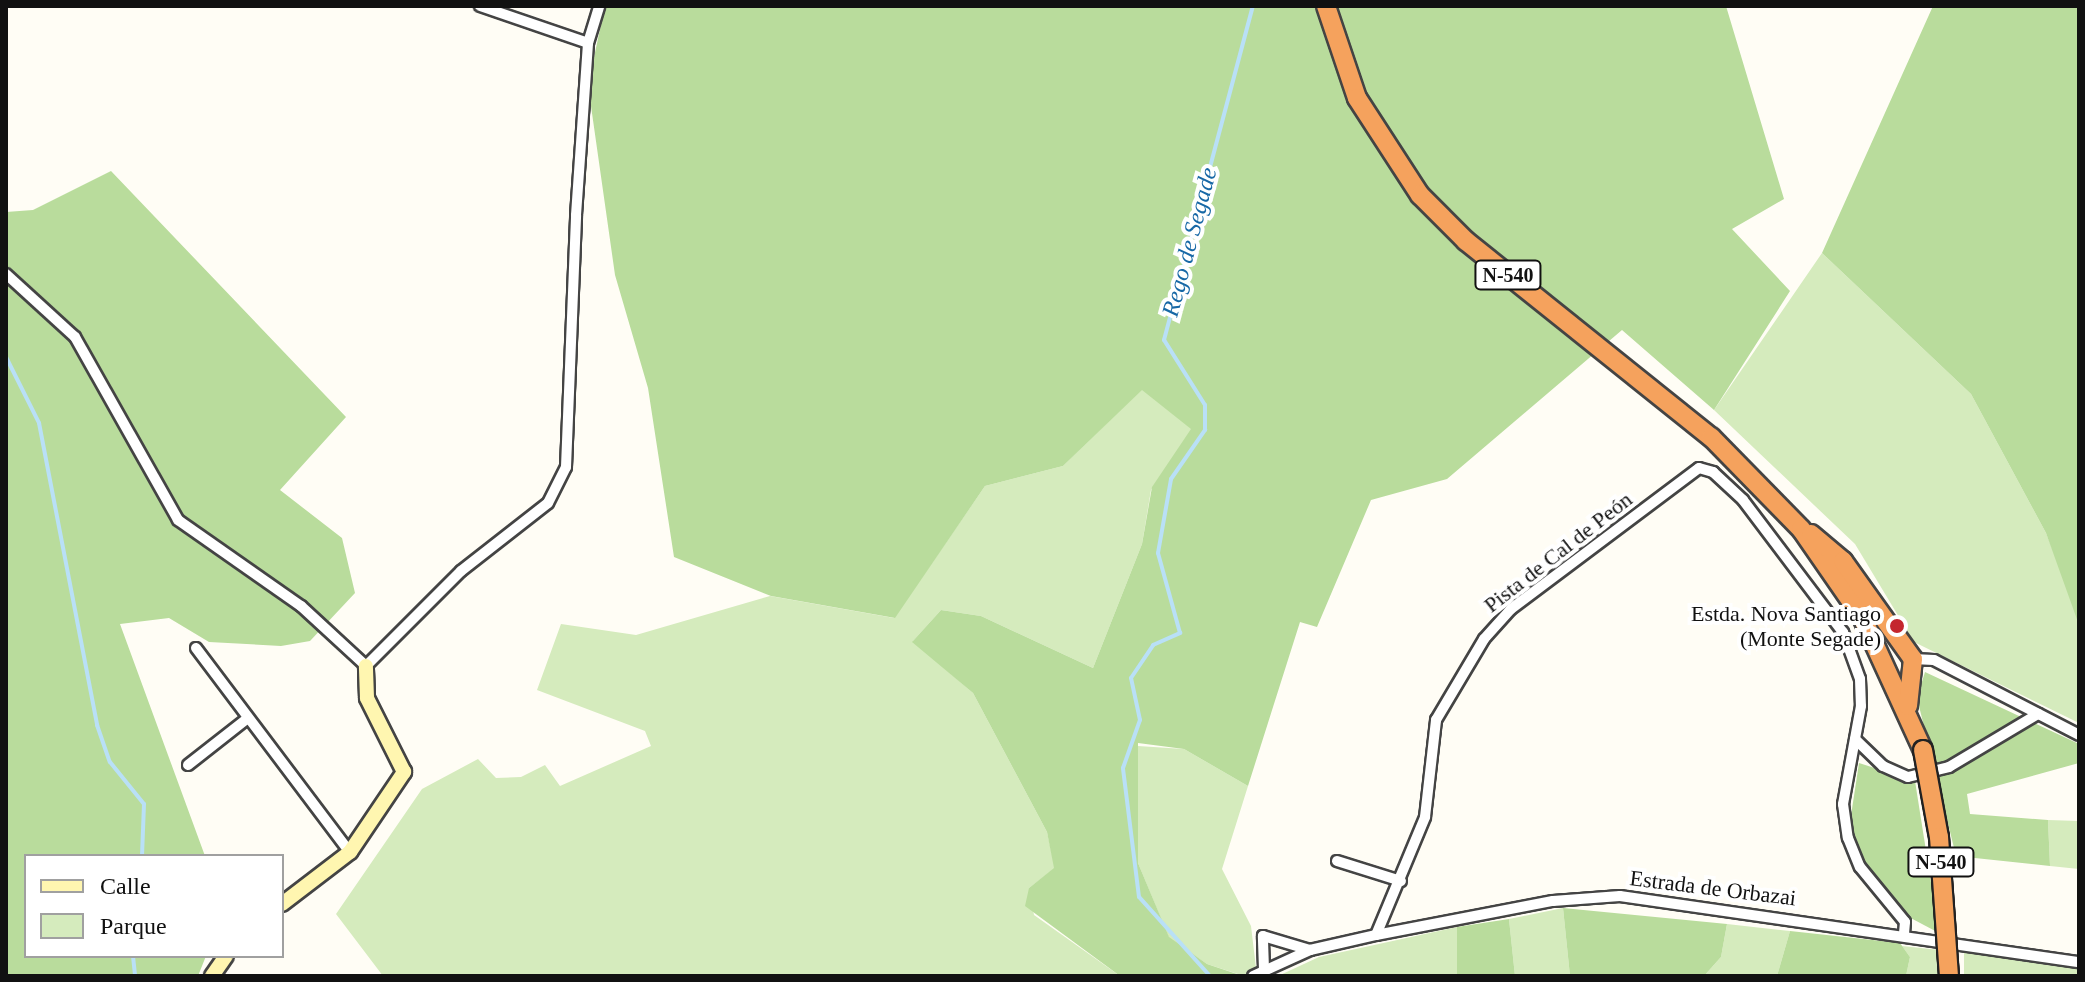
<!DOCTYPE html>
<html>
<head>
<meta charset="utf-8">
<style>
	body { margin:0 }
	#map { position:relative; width:2085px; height:982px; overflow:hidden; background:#fffdf5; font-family:Georgia,serif }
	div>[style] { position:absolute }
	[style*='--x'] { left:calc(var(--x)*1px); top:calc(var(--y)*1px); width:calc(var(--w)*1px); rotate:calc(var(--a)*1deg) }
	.green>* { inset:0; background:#d5ebbd }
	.forest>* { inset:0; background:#b9dc9c }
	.stream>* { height:4px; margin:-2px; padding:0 2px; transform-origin:2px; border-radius:2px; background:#b9e0f7 }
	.roads { filter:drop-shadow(2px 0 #444) drop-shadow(-2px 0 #444) drop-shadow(0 2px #444) drop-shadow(0 -2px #444) }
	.street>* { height:10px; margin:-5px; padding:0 5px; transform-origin:5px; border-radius:5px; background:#fff }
	.secondary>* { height:14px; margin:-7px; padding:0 7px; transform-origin:7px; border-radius:7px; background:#fff6b0 }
	.highway>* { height:18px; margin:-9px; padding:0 9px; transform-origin:9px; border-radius:9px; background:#f5a25d }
	.bridges { filter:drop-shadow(2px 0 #222) drop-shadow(-2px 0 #222) drop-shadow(0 2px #222) drop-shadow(0 -2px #222) }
	.highway-bridge>* { height:18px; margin:-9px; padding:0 9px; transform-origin:9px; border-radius:9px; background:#f5a25d }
	.dots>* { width:22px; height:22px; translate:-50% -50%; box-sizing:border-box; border:4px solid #fff; border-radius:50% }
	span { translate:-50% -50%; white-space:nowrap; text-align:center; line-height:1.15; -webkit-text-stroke:8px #fff; paint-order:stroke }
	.shield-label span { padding:2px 6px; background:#fff; border:2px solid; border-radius:6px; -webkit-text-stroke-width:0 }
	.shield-label { font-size:20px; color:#111; font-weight:700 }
	.street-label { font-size:22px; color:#111 }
	.poi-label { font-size:22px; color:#111 }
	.right { translate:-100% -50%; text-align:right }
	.water-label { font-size:24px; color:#1768a6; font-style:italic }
	.frame { position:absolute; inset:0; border:8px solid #111; pointer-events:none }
	.legend { position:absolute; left:24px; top:854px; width:260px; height:104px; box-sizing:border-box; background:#fff; border:2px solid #a0a0a0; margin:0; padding:10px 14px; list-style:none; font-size:24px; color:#111 }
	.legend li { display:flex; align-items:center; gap:16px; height:40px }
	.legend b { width:40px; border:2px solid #a0a0a0 }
</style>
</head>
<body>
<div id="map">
	<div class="green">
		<div style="clip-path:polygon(1822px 253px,1971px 394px,2046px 533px,2079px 616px,2079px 723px,1914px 642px,1855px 544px,1714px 410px)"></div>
		<div style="clip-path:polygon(1142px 389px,1192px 429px,1151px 490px,1142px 544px,1093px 668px,981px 616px,941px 610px,913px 641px,973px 693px,1047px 832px,1055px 868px,1029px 888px,1034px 915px,1120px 976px,383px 976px,336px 914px,422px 789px,478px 759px,496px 778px,521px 777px,545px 765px,560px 786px,651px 746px,645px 731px,537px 690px,561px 624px,636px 635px,770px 596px,894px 618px,985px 486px,1063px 466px)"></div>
		<div style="clip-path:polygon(1138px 746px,1184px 749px,1248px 786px,1222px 869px,1251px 926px,1256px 968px,1244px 976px,1207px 964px,1169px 938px,1138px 863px)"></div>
		<div style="clip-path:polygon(2048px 820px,2079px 821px,2079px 869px,2050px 866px)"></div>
		<div style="clip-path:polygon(1563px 908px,1570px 976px,1515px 976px,1509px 919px)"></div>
		<div style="clip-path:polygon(1727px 924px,1790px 931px,1777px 976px,1704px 976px,1721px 957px)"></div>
		<div style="clip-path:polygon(1457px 927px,1457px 976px,1278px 976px,1319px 957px)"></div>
		<div style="clip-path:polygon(1902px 946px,1940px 950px,1941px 976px,1906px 976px,1910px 957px)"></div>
		<div style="clip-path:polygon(1964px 952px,2079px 968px,2079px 976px,1964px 976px)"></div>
	</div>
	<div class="forest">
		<div style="clip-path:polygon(605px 6px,1726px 6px,1784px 199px,1732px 229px,1790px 291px,1714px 410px,1622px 330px,1447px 479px,1371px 500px,1317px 627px,1300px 622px,1248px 786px,1184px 749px,1138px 743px,1138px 863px,1169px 937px,1207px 964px,1243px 976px,1120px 976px,1025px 906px,1029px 888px,1054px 868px,1047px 832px,973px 693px,912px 642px,941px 610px,981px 616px,1093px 668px,1142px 544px,1152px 487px,1191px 429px,1142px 390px,1063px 466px,985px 486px,895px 618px,771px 596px,674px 557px,648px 388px,615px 275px,588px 85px)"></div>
		<div style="clip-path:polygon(1933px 6px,2079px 6px,2079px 625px,2046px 533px,1971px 394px,1822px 253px)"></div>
		<div style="clip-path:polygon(111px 171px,346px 417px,280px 490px,342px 538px,355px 593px,310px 641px,281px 646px,209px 642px,169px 618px,120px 624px,205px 856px,26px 856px,26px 956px,206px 956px,198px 976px,6px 976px,6px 212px,33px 210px)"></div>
		<div style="clip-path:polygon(1925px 672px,2079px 744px,2079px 763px,1967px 794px,1970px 814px,2048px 820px,2050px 866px,1956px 856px,1917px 698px)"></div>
		<div style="clip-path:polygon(1859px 763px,1915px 781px,1939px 933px,1905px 915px,1862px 860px,1850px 822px)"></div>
		<div style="clip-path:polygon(1563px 908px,1727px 924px,1721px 957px,1704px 976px,1570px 976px)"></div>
		<div style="clip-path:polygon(1509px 919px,1515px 976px,1457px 976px,1457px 927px)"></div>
		<div style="clip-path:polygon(1790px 931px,1900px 943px,1910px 957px,1906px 976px,1777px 976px)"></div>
	</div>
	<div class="stream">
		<div style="--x:6;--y:357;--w:74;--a:63.4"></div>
		<div style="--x:39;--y:423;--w:308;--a:79.1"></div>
		<div style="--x:97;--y:725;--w:39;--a:71"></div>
		<div style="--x:110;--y:762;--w:54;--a:51"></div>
		<div style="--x:144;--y:804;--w:52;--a:92.2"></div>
		<div style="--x:133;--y:956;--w:20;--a:84"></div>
		<div style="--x:1210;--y:976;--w:106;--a:-131.9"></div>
		<div style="--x:1139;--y:897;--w:130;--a:-97.1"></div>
		<div style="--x:1123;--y:768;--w:51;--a:-70.5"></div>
		<div style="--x:1140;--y:720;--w:43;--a:-102.1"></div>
		<div style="--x:1131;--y:678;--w:40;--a:-56"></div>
		<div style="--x:1153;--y:645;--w:30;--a:-24"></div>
		<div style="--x:1180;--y:633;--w:83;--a:-105.4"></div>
		<div style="--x:1158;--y:553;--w:75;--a:-80"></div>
		<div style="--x:1171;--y:479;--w:60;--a:-55.2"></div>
		<div style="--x:1205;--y:430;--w:25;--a:-90"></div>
		<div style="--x:1205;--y:405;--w:77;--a:-122.2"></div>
		<div style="--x:1164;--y:340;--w:346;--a:-75.1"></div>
	</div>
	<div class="roads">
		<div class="street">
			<div style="--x:480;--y:6;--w:114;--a:18.9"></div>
			<div style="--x:6;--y:274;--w:93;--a:42.4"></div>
			<div style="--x:75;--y:337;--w:210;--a:60.6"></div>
			<div style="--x:178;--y:520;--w:150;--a:35"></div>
			<div style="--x:301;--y:606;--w:88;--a:42.7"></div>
			<div style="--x:366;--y:666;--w:134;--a:-45"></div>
			<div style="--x:461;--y:571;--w:110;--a:-38"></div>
			<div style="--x:548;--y:503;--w:40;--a:-63.4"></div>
			<div style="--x:566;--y:467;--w:252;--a:-87.7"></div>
			<div style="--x:576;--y:215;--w:172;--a:-86"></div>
			<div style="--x:588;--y:43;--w:39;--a:-73"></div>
			<div style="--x:196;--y:648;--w:256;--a:53"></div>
			<div style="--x:1913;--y:659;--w:21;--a:3"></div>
			<div style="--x:1934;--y:660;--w:163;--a:27.3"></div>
			<div style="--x:1855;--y:739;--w:39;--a:44"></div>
			<div style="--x:1883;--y:766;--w:27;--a:24"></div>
			<div style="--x:1908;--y:777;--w:42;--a:-13.7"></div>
			<div style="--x:1949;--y:767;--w:104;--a:-30.8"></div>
			<div style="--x:188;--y:765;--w:76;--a:-38.1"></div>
			<div style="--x:1337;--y:861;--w:67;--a:17.4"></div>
			<div style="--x:1376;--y:935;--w:128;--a:-67.4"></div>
			<div style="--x:1425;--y:817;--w:98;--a:-83.5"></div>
			<div style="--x:1436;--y:720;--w:94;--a:-59.3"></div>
			<div style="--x:1484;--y:639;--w:40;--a:-48"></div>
			<div style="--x:1511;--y:609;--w:235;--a:-36.9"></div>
			<div style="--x:1699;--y:468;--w:15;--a:16"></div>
			<div style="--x:1713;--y:472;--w:41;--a:43"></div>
			<div style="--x:1743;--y:500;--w:166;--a:52.9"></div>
			<div style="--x:1843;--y:632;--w:50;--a:70.1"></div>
			<div style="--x:1860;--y:679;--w:27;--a:88"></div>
			<div style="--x:1861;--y:706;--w:100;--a:100.4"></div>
			<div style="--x:1843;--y:804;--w:34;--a:82"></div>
			<div style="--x:1848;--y:838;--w:31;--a:68"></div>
			<div style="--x:1860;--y:867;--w:71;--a:50.7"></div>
			<div style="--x:1905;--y:922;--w:11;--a:95"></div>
			<div style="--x:1264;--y:969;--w:33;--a:-92"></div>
			<div style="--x:1263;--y:936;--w:49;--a:16.6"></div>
			<div style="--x:1253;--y:976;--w:63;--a:-24.5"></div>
			<div style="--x:1310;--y:950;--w:68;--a:-12.8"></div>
			<div style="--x:1376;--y:935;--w:180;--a:-10.9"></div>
			<div style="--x:1553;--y:901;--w:67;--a:-4.3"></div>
			<div style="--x:1620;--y:896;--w:464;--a:8.2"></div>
		</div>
		<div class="secondary">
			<div style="--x:282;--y:904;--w:86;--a:-37.4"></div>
			<div style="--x:350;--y:852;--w:97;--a:-56"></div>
			<div style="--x:404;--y:772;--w:83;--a:-116.6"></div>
			<div style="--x:367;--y:698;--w:32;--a:-92"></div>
			<div style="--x:212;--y:976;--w:24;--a:-55"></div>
		</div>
		<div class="highway">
			<div style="--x:1326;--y:6;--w:97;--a:71.4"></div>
			<div style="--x:1357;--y:98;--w:116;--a:57"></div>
			<div style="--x:1420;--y:195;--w:65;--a:45"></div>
			<div style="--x:1466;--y:241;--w:314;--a:38.7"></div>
			<div style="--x:1711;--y:437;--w:129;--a:45.6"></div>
			<div style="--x:1801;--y:529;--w:107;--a:55.3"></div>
			<div style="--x:1862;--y:617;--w:146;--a:65.4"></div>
			<div style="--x:1811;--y:534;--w:42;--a:40.2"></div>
			<div style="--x:1843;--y:561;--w:120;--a:54.5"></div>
			<div style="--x:1913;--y:659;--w:47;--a:96.1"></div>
		</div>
	</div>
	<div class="bridges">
		<div class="highway-bridge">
			<div style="--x:1923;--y:750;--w:88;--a:79.6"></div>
			<div style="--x:1939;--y:837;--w:139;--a:85.9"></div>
		</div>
	</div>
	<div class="dots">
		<div style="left:1897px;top:626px;background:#c4262e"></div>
	</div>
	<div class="shield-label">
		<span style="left:1508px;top:275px">N-540</span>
		<span style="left:1941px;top:862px">N-540</span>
	</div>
	<div class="street-label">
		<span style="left:1558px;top:552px;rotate:-38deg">Pista de Cal de Peón</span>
		<span style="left:1713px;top:888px;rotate:7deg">Estrada de Orbazai</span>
	</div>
	<div class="poi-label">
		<span class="right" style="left:1881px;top:626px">Estda. Nova Santiago<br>(Monte Segade)</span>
	</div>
	<div class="water-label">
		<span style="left:1190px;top:242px;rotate:-75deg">Rego de Segade</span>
	</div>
	<div class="frame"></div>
	<ul class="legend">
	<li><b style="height:10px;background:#fff6b0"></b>Calle</li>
	<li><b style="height:22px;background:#d5ebbd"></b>Parque</li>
	</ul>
</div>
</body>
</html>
